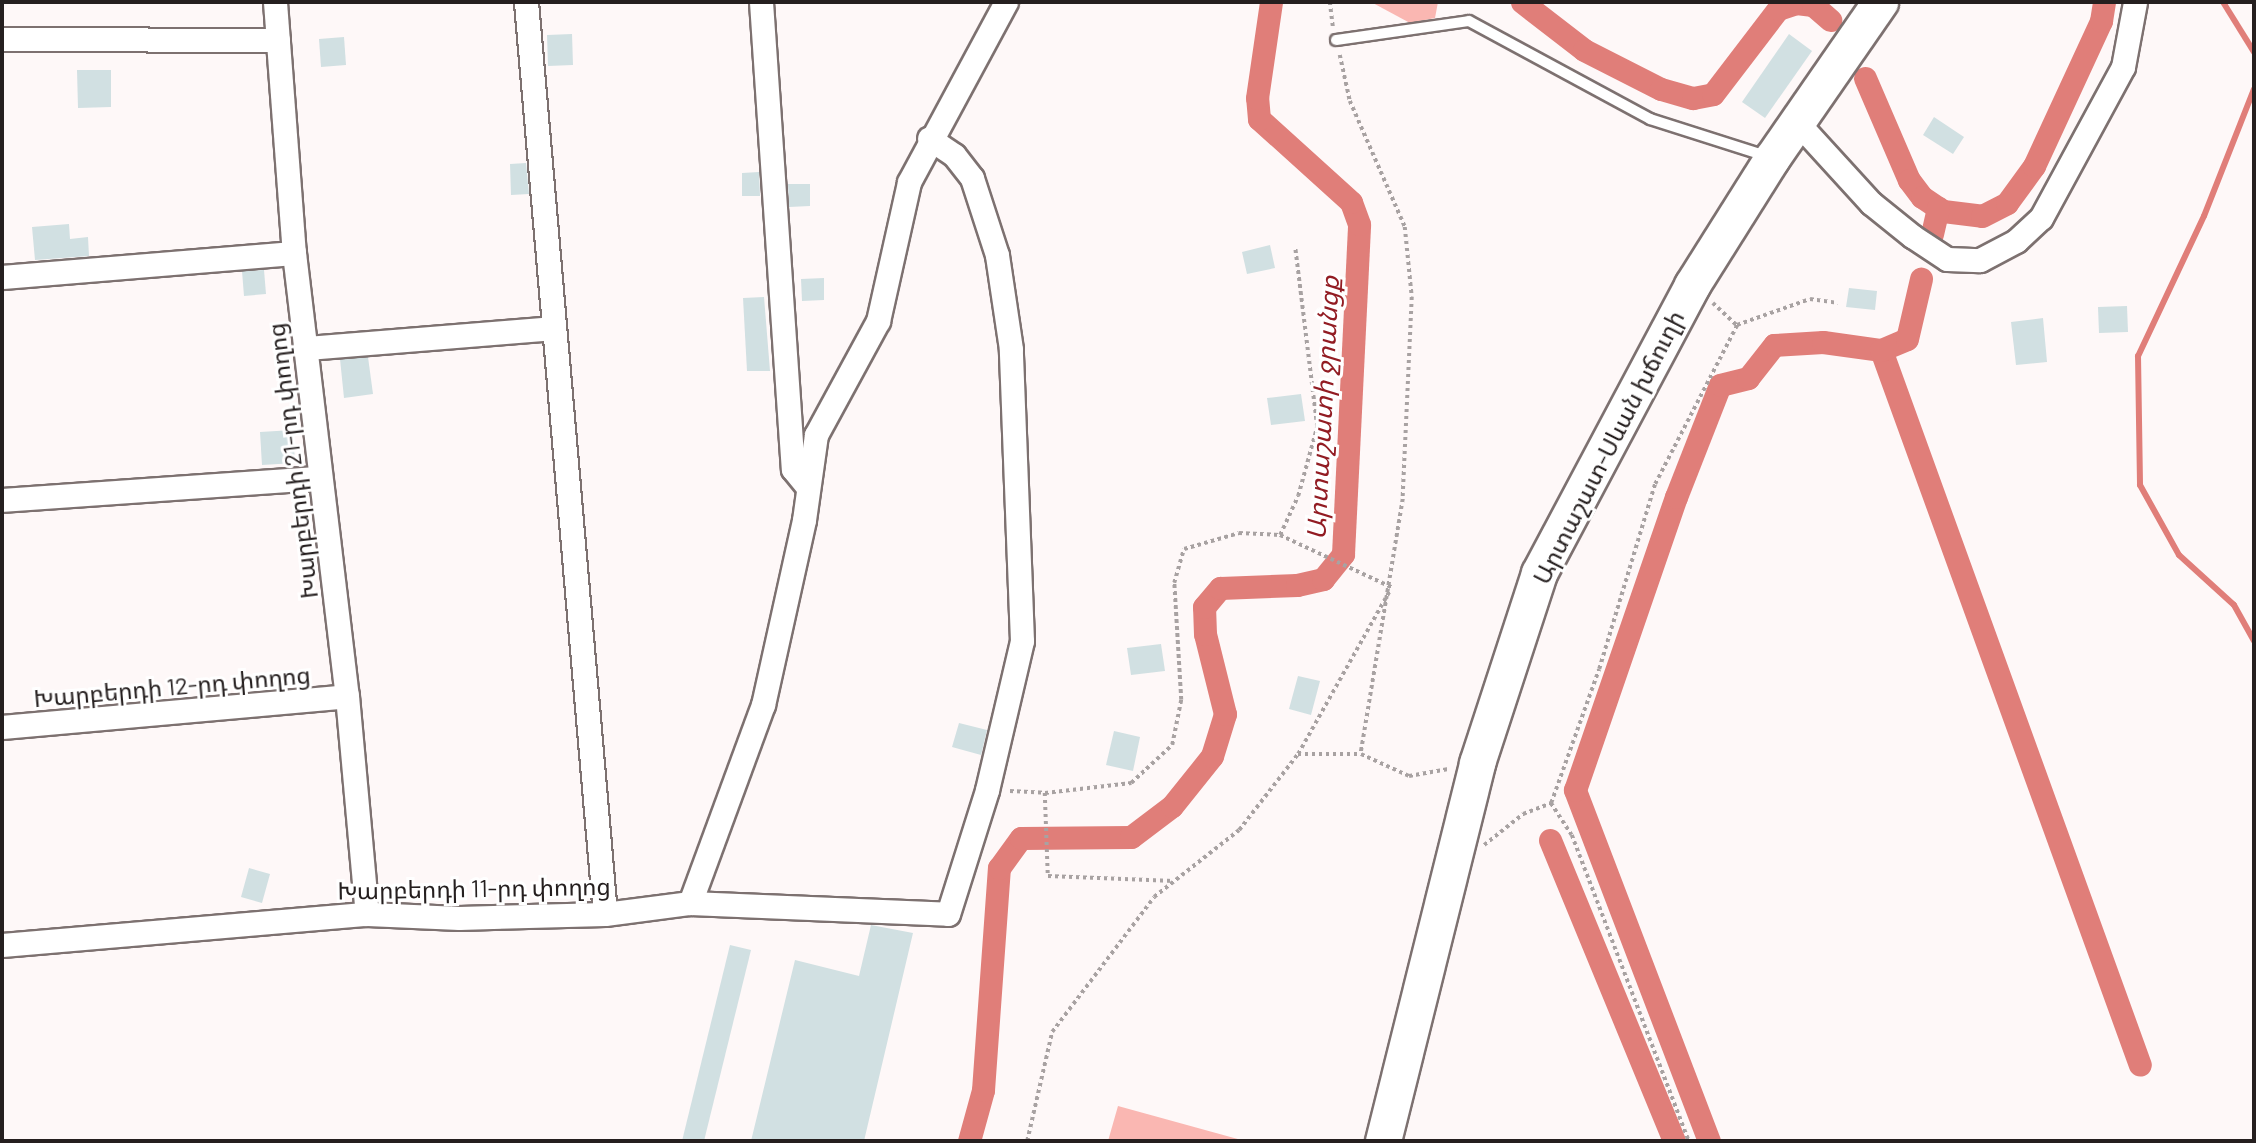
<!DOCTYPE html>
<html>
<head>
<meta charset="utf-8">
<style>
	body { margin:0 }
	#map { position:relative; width:2256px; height:1143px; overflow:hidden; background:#fef8f8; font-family:Barlow,"Noto Sans Armenian",sans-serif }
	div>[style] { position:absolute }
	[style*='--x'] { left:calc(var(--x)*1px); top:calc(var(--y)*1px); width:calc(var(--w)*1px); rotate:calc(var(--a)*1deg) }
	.green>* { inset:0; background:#fab7b2 }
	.stream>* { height:6px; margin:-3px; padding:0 3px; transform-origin:3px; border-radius:3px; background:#e07e79 }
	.canal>* { height:23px; margin:-11.5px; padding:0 11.5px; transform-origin:11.5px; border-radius:11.5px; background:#e07e79 }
	.building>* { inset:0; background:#d1e0e2 }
	.path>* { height:3.5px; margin-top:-1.75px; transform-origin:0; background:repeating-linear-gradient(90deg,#a8a2a2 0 3.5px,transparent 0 7px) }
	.roads { filter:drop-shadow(2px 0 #7d7170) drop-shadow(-2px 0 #7d7170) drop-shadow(0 2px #7d7170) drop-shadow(0 -2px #7d7170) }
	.service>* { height:10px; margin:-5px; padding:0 5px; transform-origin:5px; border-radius:5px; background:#fff }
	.minor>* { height:23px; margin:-11.5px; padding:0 11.5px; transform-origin:11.5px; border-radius:11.5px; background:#fff }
	.primary>* { height:35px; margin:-17.5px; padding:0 17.5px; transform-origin:17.5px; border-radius:17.5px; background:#fff }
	span { translate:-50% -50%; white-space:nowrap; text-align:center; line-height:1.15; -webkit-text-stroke:6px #fff; paint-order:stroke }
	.street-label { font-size:24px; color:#251f1f }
	.water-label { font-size:26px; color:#921c23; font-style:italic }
	.frame { position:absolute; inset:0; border:4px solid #251f1f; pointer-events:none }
</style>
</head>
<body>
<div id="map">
	<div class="green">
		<div style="clip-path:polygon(1371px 2px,1438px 2px,1435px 18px,1410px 23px)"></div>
		<div style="clip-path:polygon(1118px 1106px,1245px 1141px,1108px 1141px)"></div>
	</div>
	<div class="stream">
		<div style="--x:2223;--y:2;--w:59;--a:58.2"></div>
		<div style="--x:2254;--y:89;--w:136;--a:111.5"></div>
		<div style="--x:2204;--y:216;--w:155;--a:115.2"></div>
		<div style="--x:2138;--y:356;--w:129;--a:89.1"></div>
		<div style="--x:2140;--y:485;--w:80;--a:60.9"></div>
		<div style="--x:2179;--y:555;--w:74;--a:42.3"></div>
		<div style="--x:2234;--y:605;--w:41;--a:60.9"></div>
	</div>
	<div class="canal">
		<div style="--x:1522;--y:2;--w:78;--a:37.7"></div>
		<div style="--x:1584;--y:50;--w:86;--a:26.9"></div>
		<div style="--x:1661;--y:89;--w:33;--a:16"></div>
		<div style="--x:1693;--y:98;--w:20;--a:-11"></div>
		<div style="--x:1713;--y:94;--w:107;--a:-52.6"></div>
		<div style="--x:1778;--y:9;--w:19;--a:-18"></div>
		<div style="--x:1796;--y:3;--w:17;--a:7"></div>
		<div style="--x:1813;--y:5;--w:23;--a:41"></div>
		<div style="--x:1865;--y:78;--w:111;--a:66.7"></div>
		<div style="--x:1909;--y:180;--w:21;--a:53"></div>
		<div style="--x:1922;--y:197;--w:25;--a:34"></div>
		<div style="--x:1943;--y:211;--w:39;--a:7"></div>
		<div style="--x:1982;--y:216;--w:28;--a:-27"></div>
		<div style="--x:2007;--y:203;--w:46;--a:-53.9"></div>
		<div style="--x:2034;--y:166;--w:160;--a:-65.2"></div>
		<div style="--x:2101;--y:21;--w:19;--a:-81"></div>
		<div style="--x:1932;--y:234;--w:27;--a:-77"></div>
		<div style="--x:1881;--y:350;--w:760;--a:70.09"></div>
		<div style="--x:1550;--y:840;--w:326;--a:67.6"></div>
		<div style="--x:969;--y:1141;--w:53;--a:-74.6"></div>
		<div style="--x:983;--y:1090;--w:223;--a:-85.9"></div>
		<div style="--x:999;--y:868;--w:37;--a:-54"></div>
		<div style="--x:1021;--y:838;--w:110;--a:-0.5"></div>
		<div style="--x:1131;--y:837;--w:51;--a:-37.1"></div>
		<div style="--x:1172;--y:806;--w:64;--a:-51.3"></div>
		<div style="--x:1212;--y:756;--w:44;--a:-72.8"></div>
		<div style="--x:1225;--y:714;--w:82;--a:-104"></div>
		<div style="--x:1205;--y:634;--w:27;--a:-92"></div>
		<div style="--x:1204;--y:607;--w:25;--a:-50"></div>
		<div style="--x:1220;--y:588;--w:77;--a:-2.2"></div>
		<div style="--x:1297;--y:585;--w:27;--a:-13"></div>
		<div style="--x:1323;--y:579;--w:32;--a:-51"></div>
		<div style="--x:1343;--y:554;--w:330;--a:-87.2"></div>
		<div style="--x:1359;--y:224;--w:23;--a:-110"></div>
		<div style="--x:1351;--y:202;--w:124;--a:-137.9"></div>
		<div style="--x:1259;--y:119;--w:21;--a:-95"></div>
		<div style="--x:1257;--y:98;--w:97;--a:-81.7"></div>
		<div style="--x:1709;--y:1141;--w:376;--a:-110.9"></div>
		<div style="--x:1575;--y:790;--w:310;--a:-71"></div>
		<div style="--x:1676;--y:497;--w:120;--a:-68.6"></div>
		<div style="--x:1720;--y:385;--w:29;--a:-14"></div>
		<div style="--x:1748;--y:378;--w:42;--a:-51.8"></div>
		<div style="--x:1774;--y:345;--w:49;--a:-3.5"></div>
		<div style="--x:1823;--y:342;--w:59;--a:7.9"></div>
		<div style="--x:1881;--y:350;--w:28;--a:-23"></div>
		<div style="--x:1907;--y:339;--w:62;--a:-76.9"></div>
	</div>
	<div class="building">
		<div style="clip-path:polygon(572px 34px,573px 65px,548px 66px,547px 35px)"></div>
		<div style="clip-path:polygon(1789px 34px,1812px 51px,1765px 118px,1742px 102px)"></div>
		<div style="clip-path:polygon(344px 37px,346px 65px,321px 67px,319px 39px)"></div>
		<div style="clip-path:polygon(77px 70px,111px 70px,111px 107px,78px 108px)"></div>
		<div style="clip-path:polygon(1934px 117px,1964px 137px,1953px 154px,1923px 135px)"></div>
		<div style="clip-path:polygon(526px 163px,529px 194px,511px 195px,510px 164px)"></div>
		<div style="clip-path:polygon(759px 172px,760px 196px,742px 196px,742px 173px)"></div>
		<div style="clip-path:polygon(788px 184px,810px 184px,810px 206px,789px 207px)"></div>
		<div style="clip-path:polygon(69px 224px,70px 239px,88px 237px,89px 256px,35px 260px,32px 227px)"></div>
		<div style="clip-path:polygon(1270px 245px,1275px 268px,1247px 274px,1242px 252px)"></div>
		<div style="clip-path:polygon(264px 270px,266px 294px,244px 296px,242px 271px)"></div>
		<div style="clip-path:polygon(824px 278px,824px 300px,802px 301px,801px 279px)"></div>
		<div style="clip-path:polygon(1849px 288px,1877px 291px,1875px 310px,1846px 307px)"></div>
		<div style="clip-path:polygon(764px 297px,770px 371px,747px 371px,743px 298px)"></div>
		<div style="clip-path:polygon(2127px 306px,2128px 332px,2099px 333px,2098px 307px)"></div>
		<div style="clip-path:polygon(2043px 318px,2047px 362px,2016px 365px,2011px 322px)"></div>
		<div style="clip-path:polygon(368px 357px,373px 394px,344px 398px,340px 359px)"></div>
		<div style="clip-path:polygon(1301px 394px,1305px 421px,1271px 425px,1267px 398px)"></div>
		<div style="clip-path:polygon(293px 430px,295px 463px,262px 465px,260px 432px)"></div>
		<div style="clip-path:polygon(1161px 644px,1165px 671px,1131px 675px,1127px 648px)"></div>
		<div style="clip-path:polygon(1298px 676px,1320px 681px,1311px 715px,1289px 709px)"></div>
		<div style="clip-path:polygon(959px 723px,987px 730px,981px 755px,952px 747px)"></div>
		<div style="clip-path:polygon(1114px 731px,1140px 737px,1133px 771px,1106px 765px)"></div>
		<div style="clip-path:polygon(249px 868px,270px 874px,262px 903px,241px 897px)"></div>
		<div style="clip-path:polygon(871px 925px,913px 933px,864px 1141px,751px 1141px,795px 960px,859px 976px)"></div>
		<div style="clip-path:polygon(730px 945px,751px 950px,704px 1141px,682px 1141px)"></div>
	</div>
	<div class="path">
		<div style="--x:1330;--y:2;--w:25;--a:83"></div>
		<div style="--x:1340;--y:55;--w:47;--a:77.7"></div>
		<div style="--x:1350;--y:101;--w:137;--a:66.4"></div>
		<div style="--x:1405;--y:227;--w:70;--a:84.3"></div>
		<div style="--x:1412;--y:297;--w:202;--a:92.6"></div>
		<div style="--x:1403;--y:499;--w:258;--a:99.4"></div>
		<div style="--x:1713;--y:303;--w:33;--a:43"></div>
		<div style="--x:1280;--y:535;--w:43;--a:-65.2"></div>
		<div style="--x:1298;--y:496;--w:72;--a:-74.6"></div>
		<div style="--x:1317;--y:427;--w:179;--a:-97"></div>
		<div style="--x:1298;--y:754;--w:63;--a:0"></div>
		<div style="--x:1361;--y:754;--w:53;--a:24.6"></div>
		<div style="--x:1409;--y:776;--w:40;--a:-10"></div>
		<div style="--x:1010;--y:791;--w:35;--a:3"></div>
		<div style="--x:1045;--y:793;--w:87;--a:-6.6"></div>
		<div style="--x:1131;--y:783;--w:56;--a:-42.8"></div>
		<div style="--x:1172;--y:745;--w:46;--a:-78.7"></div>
		<div style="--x:1181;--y:700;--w:117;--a:-93.4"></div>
		<div style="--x:1174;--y:583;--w:35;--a:-74"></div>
		<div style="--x:1184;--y:549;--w:57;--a:-16.2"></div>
		<div style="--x:1239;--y:533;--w:41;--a:2.8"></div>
		<div style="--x:1280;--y:535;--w:123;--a:25.1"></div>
		<div style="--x:1045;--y:793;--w:83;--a:87.9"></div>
		<div style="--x:1048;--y:876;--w:126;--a:2.3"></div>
		<div style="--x:1551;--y:803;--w:142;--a:-70.3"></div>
		<div style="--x:1599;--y:669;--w:193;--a:-73.2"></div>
		<div style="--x:1655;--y:484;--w:179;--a:-62.7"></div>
		<div style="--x:1737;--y:325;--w:77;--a:-19.6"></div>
		<div style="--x:1810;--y:299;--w:28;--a:8"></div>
		<div style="--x:1484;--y:845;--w:50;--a:-38.5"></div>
		<div style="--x:1523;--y:814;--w:30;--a:-21"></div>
		<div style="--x:1551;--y:803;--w:38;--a:57"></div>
		<div style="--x:1572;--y:835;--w:328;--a:69.1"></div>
		<div style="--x:1027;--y:1141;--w:112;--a:-77.1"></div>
		<div style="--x:1052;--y:1032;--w:169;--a:-52.9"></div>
		<div style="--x:1154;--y:897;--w:108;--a:-38.2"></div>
		<div style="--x:1239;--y:830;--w:96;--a:-52.2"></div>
		<div style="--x:1298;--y:754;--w:186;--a:-60.7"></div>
	</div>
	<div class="roads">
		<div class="service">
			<div style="--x:1336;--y:40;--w:134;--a:-8.1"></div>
			<div style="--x:1469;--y:21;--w:206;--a:28.4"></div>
			<div style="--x:1650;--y:119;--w:122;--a:17.7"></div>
		</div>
		<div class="minor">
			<div style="--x:275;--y:2;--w:252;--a:85.7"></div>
			<div style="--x:294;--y:253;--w:446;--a:83.2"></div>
			<div style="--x:347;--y:696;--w:219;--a:84.8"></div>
			<div style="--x:526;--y:2;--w:915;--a:85.05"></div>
			<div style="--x:761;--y:2;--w:468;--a:86.1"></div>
			<div style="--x:793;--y:469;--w:22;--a:51"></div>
			<div style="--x:2;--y:39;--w:276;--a:0.2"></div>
			<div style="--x:1797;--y:122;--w:110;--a:47.6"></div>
			<div style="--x:1871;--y:203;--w:53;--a:38.8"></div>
			<div style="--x:1912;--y:236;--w:42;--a:33.3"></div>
			<div style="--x:1947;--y:259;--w:33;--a:2"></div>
			<div style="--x:1980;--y:260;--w:41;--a:-27.8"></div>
			<div style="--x:2016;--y:241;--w:34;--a:-43"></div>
			<div style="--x:2041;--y:218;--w:172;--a:-61.5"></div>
			<div style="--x:2123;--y:67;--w:66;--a:-79.5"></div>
			<div style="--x:2;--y:277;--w:293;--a:-4.7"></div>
			<div style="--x:306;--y:348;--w:247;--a:-4.6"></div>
			<div style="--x:2;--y:500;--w:318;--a:-4"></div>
			<div style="--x:2;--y:727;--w:346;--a:-5.1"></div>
			<div style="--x:690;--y:903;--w:211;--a:-69.8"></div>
			<div style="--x:763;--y:705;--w:189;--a:-77.5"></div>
			<div style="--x:804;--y:520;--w:86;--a:-82"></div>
			<div style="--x:816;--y:435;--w:130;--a:-61.5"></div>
			<div style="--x:878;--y:321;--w:142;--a:-77.4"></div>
			<div style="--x:909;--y:182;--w:204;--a:-61.7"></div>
			<div style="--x:2;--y:945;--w:366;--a:-4.9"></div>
			<div style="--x:367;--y:914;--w:92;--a:2.5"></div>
			<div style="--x:459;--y:918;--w:146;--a:-1.6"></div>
			<div style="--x:605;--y:914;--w:86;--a:-7.4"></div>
			<div style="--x:690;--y:903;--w:258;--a:2.4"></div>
			<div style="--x:948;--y:914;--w:130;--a:-72.5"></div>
			<div style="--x:987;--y:790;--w:153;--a:-76.8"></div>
			<div style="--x:1022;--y:641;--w:292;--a:-92.2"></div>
			<div style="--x:1011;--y:349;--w:95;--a:-98.5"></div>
			<div style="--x:997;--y:255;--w:81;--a:-108"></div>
			<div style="--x:972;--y:178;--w:29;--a:-128"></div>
			<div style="--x:954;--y:155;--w:30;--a:-146"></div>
		</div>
		<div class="primary">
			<div style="--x:1383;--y:1141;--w:390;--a:-76"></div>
			<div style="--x:1477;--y:763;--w:200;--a:-71.9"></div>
			<div style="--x:1539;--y:573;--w:326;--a:-62"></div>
			<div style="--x:1692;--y:285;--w:150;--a:-57.8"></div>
			<div style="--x:1772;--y:158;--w:190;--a:-55.3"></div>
		</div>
	</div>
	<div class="street-label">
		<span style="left:1608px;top:447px;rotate:-63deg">Արտաշատ-Սևան խճուղի</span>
		<span style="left:292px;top:461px;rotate:-97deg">Խարբերդի 21-րդ փողոց</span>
		<span style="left:172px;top:686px;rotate:-5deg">Խարբերդի 12-րդ փողոց</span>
		<span style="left:474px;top:888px;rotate:-1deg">Խարբերդի 11-րդ փողոց</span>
	</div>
	<div class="water-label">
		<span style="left:1322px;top:408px;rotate:-87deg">Արտաշատի ջրանցք</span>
	</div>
	<div class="frame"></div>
</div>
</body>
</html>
